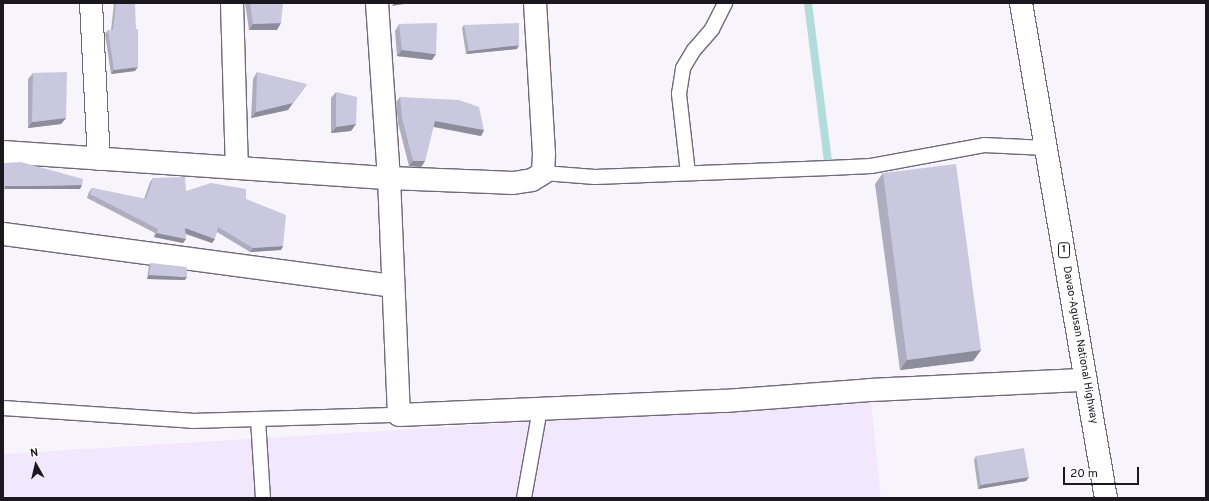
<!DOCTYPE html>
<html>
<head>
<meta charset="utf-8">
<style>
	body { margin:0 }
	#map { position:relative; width:1209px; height:501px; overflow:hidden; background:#f8f4fc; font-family:Overpass,sans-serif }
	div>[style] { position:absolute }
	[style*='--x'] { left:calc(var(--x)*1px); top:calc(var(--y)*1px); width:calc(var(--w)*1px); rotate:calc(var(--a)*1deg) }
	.built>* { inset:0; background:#f3e7fd }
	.stream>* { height:8px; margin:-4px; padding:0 4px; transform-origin:4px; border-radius:4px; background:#b1dcdb }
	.roads { filter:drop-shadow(1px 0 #72687a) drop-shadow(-1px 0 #72687a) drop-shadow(0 1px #72687a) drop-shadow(0 -1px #72687a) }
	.lane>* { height:14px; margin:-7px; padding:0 7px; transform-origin:7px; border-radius:7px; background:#fff }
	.street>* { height:22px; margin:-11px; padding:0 11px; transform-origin:11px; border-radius:11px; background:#fff }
	.highway>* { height:22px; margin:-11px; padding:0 11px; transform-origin:11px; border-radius:11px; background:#fff }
	.wall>* { inset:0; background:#aeacbf }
	.shaded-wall>* { inset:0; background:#8d8c9b }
	.building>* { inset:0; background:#cac8de }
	span { translate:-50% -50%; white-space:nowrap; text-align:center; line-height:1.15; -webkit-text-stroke:4px #fff; paint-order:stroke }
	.shield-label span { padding:1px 3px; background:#fff; border:1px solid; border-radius:3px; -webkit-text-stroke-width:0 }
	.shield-label { font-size:10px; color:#1b171e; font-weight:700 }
	.street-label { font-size:11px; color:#1b171e }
	.frame { position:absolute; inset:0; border:4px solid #1b171e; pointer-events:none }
	.north { position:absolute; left:16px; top:445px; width:40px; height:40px; -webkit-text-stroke:3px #fff; paint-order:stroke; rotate:352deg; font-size:11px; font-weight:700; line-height:16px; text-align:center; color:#1b171e }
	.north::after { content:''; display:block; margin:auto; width:14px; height:18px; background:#1b171e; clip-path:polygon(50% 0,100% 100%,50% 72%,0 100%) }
	.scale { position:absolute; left:1063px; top:467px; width:76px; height:18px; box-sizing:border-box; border:2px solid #1b171e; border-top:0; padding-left:5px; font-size:12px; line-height:14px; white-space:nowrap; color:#1b171e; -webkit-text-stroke:3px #fff; paint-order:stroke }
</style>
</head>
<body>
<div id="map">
	<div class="built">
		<div style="clip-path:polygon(871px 401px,881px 498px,3px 498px,3px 454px)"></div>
	</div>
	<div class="stream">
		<div style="--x:808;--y:3;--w:159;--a:82.8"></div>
	</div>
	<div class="roads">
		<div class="lane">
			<div style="--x:543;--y:173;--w:52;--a:4.4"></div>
			<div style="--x:595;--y:177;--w:235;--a:-2.2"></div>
			<div style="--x:830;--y:168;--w:41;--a:-2.8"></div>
			<div style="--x:871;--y:166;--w:115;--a:-10.5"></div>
			<div style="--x:984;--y:145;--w:62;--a:2.8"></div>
			<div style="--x:688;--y:173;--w:80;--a:-96.5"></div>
			<div style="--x:679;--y:94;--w:26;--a:-81"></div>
			<div style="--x:683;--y:68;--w:21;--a:-59"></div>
			<div style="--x:694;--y:50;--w:28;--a:-49"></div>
			<div style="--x:712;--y:29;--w:29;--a:-63"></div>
			<div style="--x:3;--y:408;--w:189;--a:3.9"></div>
			<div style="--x:192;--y:421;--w:207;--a:-1.7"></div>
			<div style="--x:258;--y:419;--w:79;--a:86.4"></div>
			<div style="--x:524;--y:498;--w:90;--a:-79.8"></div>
		</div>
		<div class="street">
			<div style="--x:91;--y:3;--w:156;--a:87.1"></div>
			<div style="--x:232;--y:3;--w:165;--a:88.3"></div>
			<div style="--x:377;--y:3;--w:175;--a:86.1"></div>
			<div style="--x:389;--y:178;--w:237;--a:87.6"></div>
			<div style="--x:399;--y:415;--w:326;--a:-2.5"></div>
			<div style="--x:725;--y:401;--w:145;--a:-4.3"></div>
			<div style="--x:870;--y:390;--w:216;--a:-2.7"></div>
			<div style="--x:3;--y:152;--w:387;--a:3.9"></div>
			<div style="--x:389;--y:178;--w:124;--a:2.3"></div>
			<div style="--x:513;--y:183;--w:19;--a:-9"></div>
			<div style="--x:532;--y:180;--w:13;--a:-32"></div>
			<div style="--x:543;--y:173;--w:19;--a:-87"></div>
			<div style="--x:544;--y:154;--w:151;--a:-93.4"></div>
			<div style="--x:3;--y:234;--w:393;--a:7.6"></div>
		</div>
		<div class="highway">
			<div style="--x:1021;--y:3;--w:502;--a:80.26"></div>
		</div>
	</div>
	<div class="wall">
		<div style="clip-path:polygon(114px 3px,135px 3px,135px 71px,111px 74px,105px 34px,108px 30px,111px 30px)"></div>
		<div style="clip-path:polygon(245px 3px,283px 3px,277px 30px,249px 30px)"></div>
		<div style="clip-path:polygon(399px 24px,432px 60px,397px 56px,395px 31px)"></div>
		<div style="clip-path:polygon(464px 25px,517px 49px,466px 54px,462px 28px)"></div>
		<div style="clip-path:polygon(257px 72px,288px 110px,251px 118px,253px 79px)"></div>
		<div style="clip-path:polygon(33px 73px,66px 118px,61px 124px,28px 128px,28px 79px)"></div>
		<div style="clip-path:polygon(336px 92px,356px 124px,351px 131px,331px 133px,331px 98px)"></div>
		<div style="clip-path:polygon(400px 97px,484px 130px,481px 136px,433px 127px,425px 161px,421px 167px,409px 166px,398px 123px,396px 102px)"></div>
		<div style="clip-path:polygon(883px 173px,981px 350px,973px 361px,900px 370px,875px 184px)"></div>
		<div style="clip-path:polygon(153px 178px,186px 191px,246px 199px,283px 246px,281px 250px,250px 252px,217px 232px,212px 243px,185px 234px,186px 239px,183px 243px,154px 237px,155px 233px,87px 198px,89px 192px,92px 188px,144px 199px,150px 182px)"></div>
		<div style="clip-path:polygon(151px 263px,185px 280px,147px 279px,149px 266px)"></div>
		<div style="clip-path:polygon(976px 456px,1029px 477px,1026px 481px,978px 489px,974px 460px)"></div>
	</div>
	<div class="shaded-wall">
		<div style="clip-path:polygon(394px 3px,410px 3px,392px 6px)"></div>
		<div style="clip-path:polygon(281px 23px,277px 30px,249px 30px,253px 24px)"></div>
		<div style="clip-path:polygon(519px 45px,517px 49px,466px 54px,469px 51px)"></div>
		<div style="clip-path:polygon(402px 50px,436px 54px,432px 60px,397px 56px)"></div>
		<div style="clip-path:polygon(138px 67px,135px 71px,111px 74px,114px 70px)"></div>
		<div style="clip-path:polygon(307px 84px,288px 110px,251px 118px,256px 112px)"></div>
		<div style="clip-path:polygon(66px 118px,61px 124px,28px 128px,32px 122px)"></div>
		<div style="clip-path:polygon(435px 121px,484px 130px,481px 136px,431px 126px)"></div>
		<div style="clip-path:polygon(356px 124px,351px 131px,331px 133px,336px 127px)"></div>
		<div style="clip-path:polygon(413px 161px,425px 161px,421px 167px,409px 166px)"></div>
		<div style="clip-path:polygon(82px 185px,80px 189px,3px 189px,5px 186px)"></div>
		<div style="clip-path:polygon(185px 228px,215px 239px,212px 243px,182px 232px)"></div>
		<div style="clip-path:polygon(157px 233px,186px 239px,183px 243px,154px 237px)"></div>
		<div style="clip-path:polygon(283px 246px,281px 250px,250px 252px,253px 248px)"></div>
		<div style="clip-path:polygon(149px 275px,187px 277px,185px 280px,147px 279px)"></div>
		<div style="clip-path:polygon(981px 350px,973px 361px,900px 370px,907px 360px)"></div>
		<div style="clip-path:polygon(1029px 477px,1026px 481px,978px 489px,981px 485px)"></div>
	</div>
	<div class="building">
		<div style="clip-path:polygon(116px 3px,135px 3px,136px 29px,138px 29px,138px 67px,114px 70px,108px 30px,113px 30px)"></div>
		<div style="clip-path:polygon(250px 3px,283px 3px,281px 23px,253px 24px)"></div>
		<div style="clip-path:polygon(437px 23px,436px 54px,402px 50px,399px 24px)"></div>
		<div style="clip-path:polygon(519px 23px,519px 45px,469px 51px,464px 25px)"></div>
		<div style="clip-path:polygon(67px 72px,66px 118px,32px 122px,33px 73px)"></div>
		<div style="clip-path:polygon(257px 72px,307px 84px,293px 103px,256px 112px)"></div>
		<div style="clip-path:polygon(336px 92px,357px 97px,356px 124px,336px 127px)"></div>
		<div style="clip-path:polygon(400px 97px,459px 100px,479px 107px,484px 130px,435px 121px,425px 161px,413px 161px,402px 118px)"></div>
		<div style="clip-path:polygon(21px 162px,83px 179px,82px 185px,5px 186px,3px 202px,3px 163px)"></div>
		<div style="clip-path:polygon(956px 164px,981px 350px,907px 360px,883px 173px)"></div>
		<div style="clip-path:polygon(185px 177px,186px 191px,211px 183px,246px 189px,246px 199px,286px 215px,283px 246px,253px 248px,218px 227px,215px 239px,185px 228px,186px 239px,157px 233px,158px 229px,90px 194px,92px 188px,146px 199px,153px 178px)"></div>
		<div style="clip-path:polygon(151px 263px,187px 267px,187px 277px,149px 275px)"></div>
		<div style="clip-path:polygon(1024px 448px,1029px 477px,981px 485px,976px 456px)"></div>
	</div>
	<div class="shield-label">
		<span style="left:1064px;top:250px">1</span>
	</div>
	<div class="street-label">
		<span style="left:1080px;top:345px;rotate:80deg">Davao-Agusan National Highway</span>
	</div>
	<div class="frame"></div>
	<div class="north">N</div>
	<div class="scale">20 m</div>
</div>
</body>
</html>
